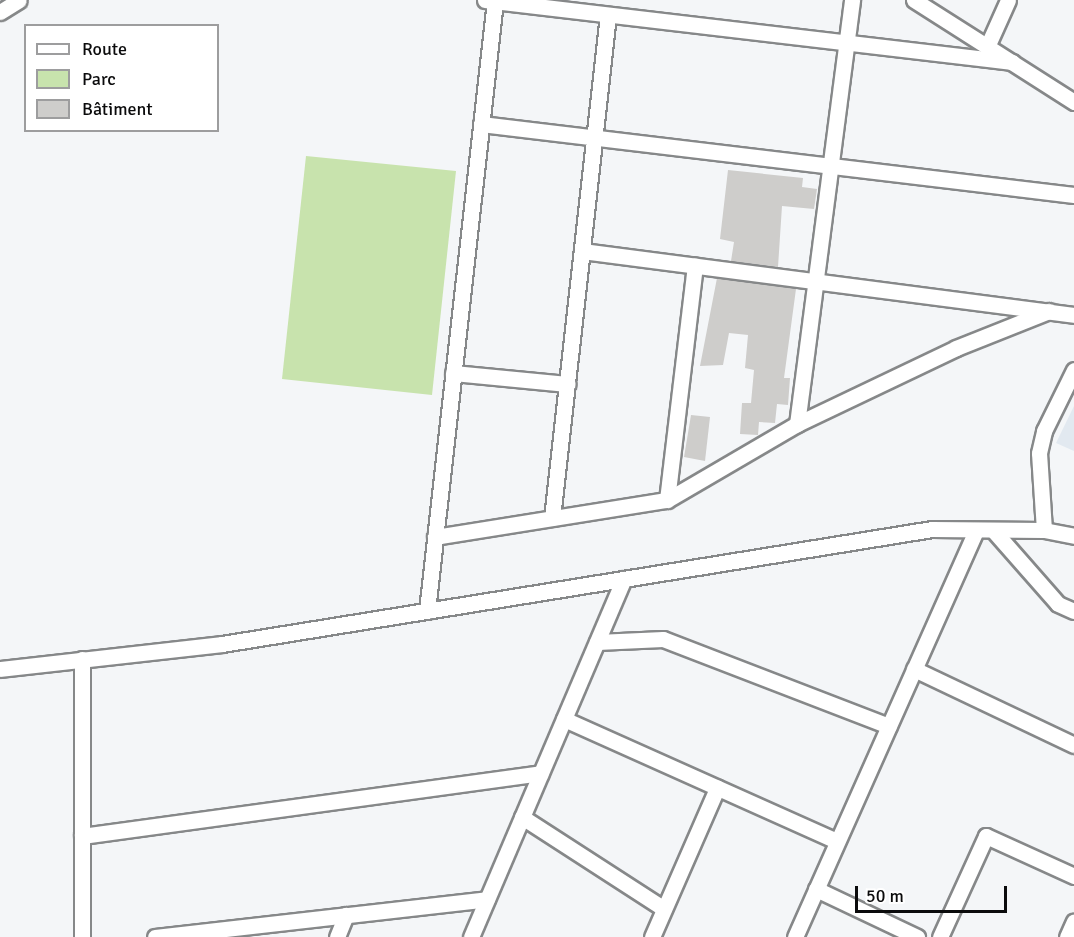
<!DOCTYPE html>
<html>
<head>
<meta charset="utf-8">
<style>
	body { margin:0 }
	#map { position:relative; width:1074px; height:937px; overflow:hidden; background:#f4f6f8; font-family:Signika,sans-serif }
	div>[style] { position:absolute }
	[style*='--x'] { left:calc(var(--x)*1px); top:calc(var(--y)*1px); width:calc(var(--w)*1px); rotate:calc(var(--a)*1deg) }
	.built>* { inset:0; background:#e2e9f0 }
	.green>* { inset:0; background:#c8e3ad }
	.building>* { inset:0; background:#cecdcb }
	.roads { filter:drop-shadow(2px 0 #868889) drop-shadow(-2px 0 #868889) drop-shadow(0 2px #868889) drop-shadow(0 -2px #868889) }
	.minor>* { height:15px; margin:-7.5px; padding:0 7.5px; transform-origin:7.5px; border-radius:7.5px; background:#fff }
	span { translate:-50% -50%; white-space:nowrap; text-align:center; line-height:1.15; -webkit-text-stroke:4.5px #fff; paint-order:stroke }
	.legend { position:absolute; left:24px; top:24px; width:195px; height:108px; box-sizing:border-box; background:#fff; border:2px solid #9d9d9e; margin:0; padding:8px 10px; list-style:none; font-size:18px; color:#0b0b0c }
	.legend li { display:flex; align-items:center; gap:12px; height:30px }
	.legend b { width:30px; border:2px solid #9d9d9e }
	.scale { position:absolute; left:855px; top:886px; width:152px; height:27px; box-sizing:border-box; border:3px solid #0b0b0c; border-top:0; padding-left:8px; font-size:18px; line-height:21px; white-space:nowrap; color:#0b0b0c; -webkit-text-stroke:4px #fff; paint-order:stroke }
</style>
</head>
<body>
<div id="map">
	<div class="built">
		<div style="clip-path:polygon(1074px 406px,1074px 451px,1056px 443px)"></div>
	</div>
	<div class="green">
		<div style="clip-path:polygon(306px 156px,456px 171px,432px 395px,282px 379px)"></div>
	</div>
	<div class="building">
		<div style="clip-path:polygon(728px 170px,803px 178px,802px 187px,817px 189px,814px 209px,782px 206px,778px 267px,731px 261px,734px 242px,720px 239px)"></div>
		<div style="clip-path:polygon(717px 278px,796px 289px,784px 378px,790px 378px,788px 405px,777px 404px,775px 423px,759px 422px,758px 435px,740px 434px,742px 403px,751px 403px,754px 370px,745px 368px,748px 335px,729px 333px,723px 365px,700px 366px)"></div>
		<div style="clip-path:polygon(691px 415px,710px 417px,705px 461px,684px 457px)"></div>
	</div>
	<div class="roads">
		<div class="minor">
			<div style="--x:485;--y:0;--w:531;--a:6.71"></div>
			<div style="--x:914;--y:0;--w:190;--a:32.5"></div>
			<div style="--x:0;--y:12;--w:22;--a:-32"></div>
			<div style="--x:987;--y:47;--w:51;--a:-65.9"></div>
			<div style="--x:481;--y:124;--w:597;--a:6.83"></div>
			<div style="--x:582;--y:251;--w:496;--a:7.4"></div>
			<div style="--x:453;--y:373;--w:115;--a:5.5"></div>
			<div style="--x:797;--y:424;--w:428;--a:-82.6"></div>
			<div style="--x:667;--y:500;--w:236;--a:-83.2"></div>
			<div style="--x:552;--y:518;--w:506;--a:-83.65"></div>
			<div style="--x:993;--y:530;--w:98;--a:48.7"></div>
			<div style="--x:1058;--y:604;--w:17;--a:24"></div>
			<div style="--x:1044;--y:530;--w:77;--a:-93.7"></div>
			<div style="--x:1039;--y:453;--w:23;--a:-77"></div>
			<div style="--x:1044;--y:431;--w:68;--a:-63.8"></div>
			<div style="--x:435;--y:537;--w:235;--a:-9.1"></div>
			<div style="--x:667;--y:500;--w:151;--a:-30.3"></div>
			<div style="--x:797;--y:424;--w:176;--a:-25.5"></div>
			<div style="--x:956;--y:348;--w:100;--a:-21.7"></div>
			<div style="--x:427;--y:611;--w:614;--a:-83.64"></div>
			<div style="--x:597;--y:642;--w:66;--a:-2.6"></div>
			<div style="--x:663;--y:639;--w:242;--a:21.1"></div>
			<div style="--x:0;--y:669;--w:223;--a:-6.4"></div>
			<div style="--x:222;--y:644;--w:719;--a:-9.2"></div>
			<div style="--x:932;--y:529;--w:112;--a:0.5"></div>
			<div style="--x:1044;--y:530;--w:31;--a:11"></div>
			<div style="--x:914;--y:669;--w:177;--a:25.4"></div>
			<div style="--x:564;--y:719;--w:299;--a:24.1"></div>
			<div style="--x:522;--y:817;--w:169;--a:32.9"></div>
			<div style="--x:82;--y:836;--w:463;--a:-7.8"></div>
			<div style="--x:816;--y:889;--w:112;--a:25.4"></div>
			<div style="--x:82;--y:937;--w:278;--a:-90"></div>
			<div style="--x:155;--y:937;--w:334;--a:-6.5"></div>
			<div style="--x:337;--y:937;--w:24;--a:-68"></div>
			<div style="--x:471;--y:937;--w:389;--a:-66.9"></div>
			<div style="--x:652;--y:937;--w:163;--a:-66.4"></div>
			<div style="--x:795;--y:937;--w:445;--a:-66"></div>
			<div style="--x:940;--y:937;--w:111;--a:-65.5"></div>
			<div style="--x:986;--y:836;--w:97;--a:24.4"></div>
			<div style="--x:1067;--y:937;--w:17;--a:-66"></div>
		</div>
	</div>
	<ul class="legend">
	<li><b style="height:8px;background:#fff"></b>Route</li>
	<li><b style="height:16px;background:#c8e3ad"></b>Parc</li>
	<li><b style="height:16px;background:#cecdcb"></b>Bâtiment</li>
	</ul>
	<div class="scale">50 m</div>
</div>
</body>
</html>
